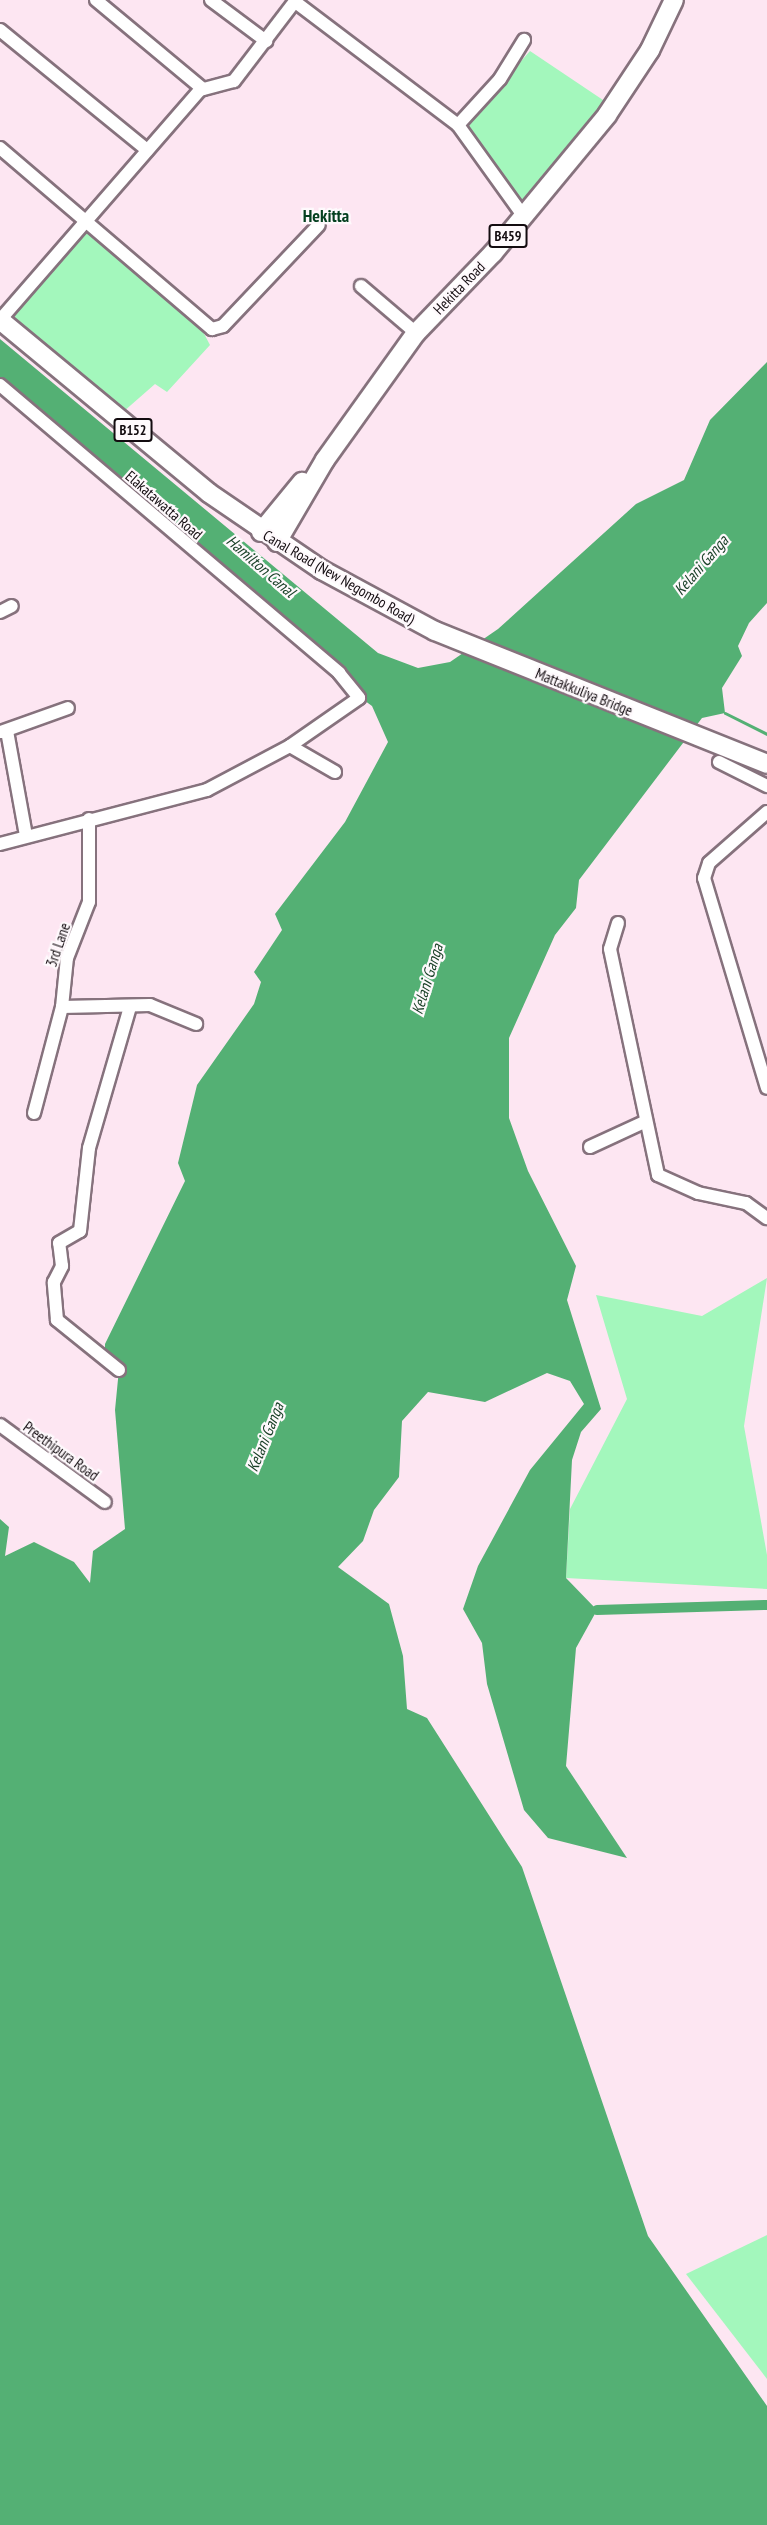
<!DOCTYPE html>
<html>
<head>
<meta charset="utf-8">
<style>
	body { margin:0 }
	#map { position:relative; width:767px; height:2525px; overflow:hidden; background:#fde6f2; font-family:"PT Sans Narrow",sans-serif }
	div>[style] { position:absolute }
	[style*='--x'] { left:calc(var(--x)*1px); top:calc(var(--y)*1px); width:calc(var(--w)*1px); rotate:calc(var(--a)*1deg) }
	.green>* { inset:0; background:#a3f7bc }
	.water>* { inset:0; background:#54b074 }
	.stream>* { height:3px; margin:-1.5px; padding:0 1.5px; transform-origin:1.5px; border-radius:1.5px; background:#54b074 }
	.canal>* { height:10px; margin:-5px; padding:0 5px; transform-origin:5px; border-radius:5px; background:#54b074 }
	.roads { filter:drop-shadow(2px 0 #86727d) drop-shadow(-2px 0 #86727d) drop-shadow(0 2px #86727d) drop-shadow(0 -2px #86727d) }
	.street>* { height:12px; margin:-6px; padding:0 6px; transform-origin:6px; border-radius:6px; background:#fff }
	.primary>* { height:18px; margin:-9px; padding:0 9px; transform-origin:9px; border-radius:9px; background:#fff }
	span { translate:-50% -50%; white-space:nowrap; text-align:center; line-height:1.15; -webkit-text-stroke:4.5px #fef9fc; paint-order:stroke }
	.shield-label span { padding:2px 4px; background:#fef9fc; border:2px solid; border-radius:4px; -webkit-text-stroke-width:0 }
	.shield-label { font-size:14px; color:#130c10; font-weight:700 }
	.street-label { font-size:15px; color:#130c10 }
	.water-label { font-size:16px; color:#1a4128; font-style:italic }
	.quarter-label { font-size:18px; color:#054020; font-weight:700 }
</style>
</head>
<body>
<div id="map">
	<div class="green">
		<div style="clip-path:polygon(530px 51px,606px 102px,525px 206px,466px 123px)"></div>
		<div style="clip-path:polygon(89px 229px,201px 328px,210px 345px,167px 392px,155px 384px,123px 412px,7px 318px)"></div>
		<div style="clip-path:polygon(767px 1278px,744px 1426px,767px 1555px,767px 1589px,566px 1578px,570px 1509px,627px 1399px,596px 1295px,702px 1316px)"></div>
		<div style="clip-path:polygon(767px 2235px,767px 2379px,686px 2274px)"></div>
	</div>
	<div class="water">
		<div style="clip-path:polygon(0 339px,378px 653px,418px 668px,450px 662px,498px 629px,636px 504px,684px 480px,710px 420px,767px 362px,767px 603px,749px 623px,738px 646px,742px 656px,722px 688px,725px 713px,702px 718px,579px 880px,576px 908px,555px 935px,509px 1038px,509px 1118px,528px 1171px,576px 1266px,567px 1300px,601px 1409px,581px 1432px,572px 1460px,566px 1578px,597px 1610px,576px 1648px,566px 1766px,627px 1858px,548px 1838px,524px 1810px,487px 1684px,482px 1643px,463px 1609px,478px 1566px,530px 1470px,584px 1404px,570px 1381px,547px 1373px,485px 1402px,428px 1392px,402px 1421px,399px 1477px,374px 1510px,363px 1541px,338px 1567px,389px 1604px,403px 1656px,407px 1709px,427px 1718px,522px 1867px,648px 2236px,767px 2406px,767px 2525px,0 2525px,0 1519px,9px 1527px,5px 1556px,34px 1542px,74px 1562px,90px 1583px,93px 1551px,125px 1529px,115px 1410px,119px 1369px,105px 1357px,105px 1344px,185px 1181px,178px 1163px,197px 1085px,254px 1004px,261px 982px,254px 972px,282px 930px,275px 914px,345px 822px,388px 742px,372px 706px,346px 687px,282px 614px,0 377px)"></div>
	</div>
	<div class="stream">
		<div style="--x:725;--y:713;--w:47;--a:26.6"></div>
	</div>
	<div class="canal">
		<div style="--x:597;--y:1610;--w:170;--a:-1.7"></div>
	</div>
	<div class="roads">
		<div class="street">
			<div style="--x:96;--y:0;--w:139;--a:39.8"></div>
			<div style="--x:211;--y:0;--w:69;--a:36.7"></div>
			<div style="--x:298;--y:4;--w:201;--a:37.1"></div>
			<div style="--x:458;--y:125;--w:113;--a:54.3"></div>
			<div style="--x:0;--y:30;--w:190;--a:39.2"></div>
			<div style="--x:458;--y:125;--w:62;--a:-47.6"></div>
			<div style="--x:500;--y:79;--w:46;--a:-58.4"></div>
			<div style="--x:0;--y:148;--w:279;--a:40.5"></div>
			<div style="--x:212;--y:329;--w:11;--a:-15"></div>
			<div style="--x:223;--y:326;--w:139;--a:-46.5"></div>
			<div style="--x:361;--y:286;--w:72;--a:40.5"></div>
			<div style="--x:0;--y:320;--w:305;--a:-49"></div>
			<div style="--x:200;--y:90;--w:35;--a:-15"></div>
			<div style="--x:234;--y:81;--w:102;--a:-52.6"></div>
			<div style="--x:0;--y:385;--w:445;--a:40.3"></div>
			<div style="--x:339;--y:673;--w:32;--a:51"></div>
			<div style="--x:359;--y:698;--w:84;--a:145.2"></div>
			<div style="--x:290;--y:746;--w:94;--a:152.1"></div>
			<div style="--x:207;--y:790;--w:214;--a:165.4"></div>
			<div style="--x:0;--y:612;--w:13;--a:-27"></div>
			<div style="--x:7;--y:731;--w:107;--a:79.7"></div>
			<div style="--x:1;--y:732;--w:71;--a:-19.7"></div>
			<div style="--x:290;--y:746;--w:52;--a:30"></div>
			<div style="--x:719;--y:762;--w:54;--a:26.6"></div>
			<div style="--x:767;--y:812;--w:77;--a:138.7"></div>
			<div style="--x:709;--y:863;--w:16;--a:108"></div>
			<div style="--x:704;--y:878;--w:219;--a:73.3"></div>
			<div style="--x:618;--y:923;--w:27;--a:107"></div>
			<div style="--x:610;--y:949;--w:231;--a:78"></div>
			<div style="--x:658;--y:1175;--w:44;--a:24.2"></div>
			<div style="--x:698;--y:1193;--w:49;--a:11.8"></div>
			<div style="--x:746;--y:1203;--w:26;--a:36"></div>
			<div style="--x:62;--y:1007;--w:88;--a:-1.3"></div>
			<div style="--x:150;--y:1005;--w:50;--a:22.4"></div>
			<div style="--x:34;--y:1113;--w:110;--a:-75.2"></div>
			<div style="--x:62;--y:1007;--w:49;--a:-84.2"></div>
			<div style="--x:67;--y:958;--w:60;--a:-68.6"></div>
			<div style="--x:89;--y:902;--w:83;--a:-90"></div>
			<div style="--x:590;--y:1147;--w:60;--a:-24.8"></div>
			<div style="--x:119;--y:1370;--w:80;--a:-141.1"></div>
			<div style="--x:57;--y:1320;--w:38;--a:-95"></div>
			<div style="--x:54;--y:1282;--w:18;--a:-63"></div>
			<div style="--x:62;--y:1266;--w:23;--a:-97"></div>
			<div style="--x:59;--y:1243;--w:24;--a:-30"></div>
			<div style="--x:80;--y:1231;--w:83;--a:-83.8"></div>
			<div style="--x:89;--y:1148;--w:147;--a:-73.8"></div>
			<div style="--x:0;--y:1425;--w:130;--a:36.3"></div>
		</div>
		<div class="primary">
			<div style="--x:0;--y:320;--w:271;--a:39.6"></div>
			<div style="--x:209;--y:493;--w:137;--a:34.3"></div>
			<div style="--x:322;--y:570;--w:128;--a:28.4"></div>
			<div style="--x:435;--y:631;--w:358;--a:21.8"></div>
			<div style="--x:261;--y:532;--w:65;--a:-50.6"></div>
			<div style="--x:277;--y:542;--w:95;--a:-59.7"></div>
			<div style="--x:325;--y:460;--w:156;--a:-54.4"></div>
			<div style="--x:416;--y:333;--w:111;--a:-46.1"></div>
			<div style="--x:493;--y:253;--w:179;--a:-50.4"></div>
			<div style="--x:607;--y:115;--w:78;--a:-56.5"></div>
			<div style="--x:650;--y:50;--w:55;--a:-64.4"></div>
		</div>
	</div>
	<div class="shield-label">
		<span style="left:508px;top:236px">B459</span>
		<span style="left:133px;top:430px">B152</span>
	</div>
	<div class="street-label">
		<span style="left:459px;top:288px;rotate:-46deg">Hekitta Road</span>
		<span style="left:164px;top:505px;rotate:41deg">Elakatawatta Road</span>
		<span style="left:339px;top:577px;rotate:30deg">Canal Road (New Negombo Road)</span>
		<span style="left:584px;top:692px;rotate:22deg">Mattakkuliya Bridge</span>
		<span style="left:58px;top:945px;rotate:-71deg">3rd Lane</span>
		<span style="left:61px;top:1451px;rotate:36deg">Preethipura Road</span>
	</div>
	<div class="water-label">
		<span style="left:701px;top:565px;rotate:-49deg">Kelani Ganga</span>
		<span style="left:261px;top:566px;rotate:41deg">Hamilton Canal</span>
		<span style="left:427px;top:979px;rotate:-73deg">Kelani Ganga</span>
		<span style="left:265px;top:1437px;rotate:-68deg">Kelani Ganga</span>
	</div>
	<div class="quarter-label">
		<span style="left:326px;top:216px">Hekitta</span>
	</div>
</div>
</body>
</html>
